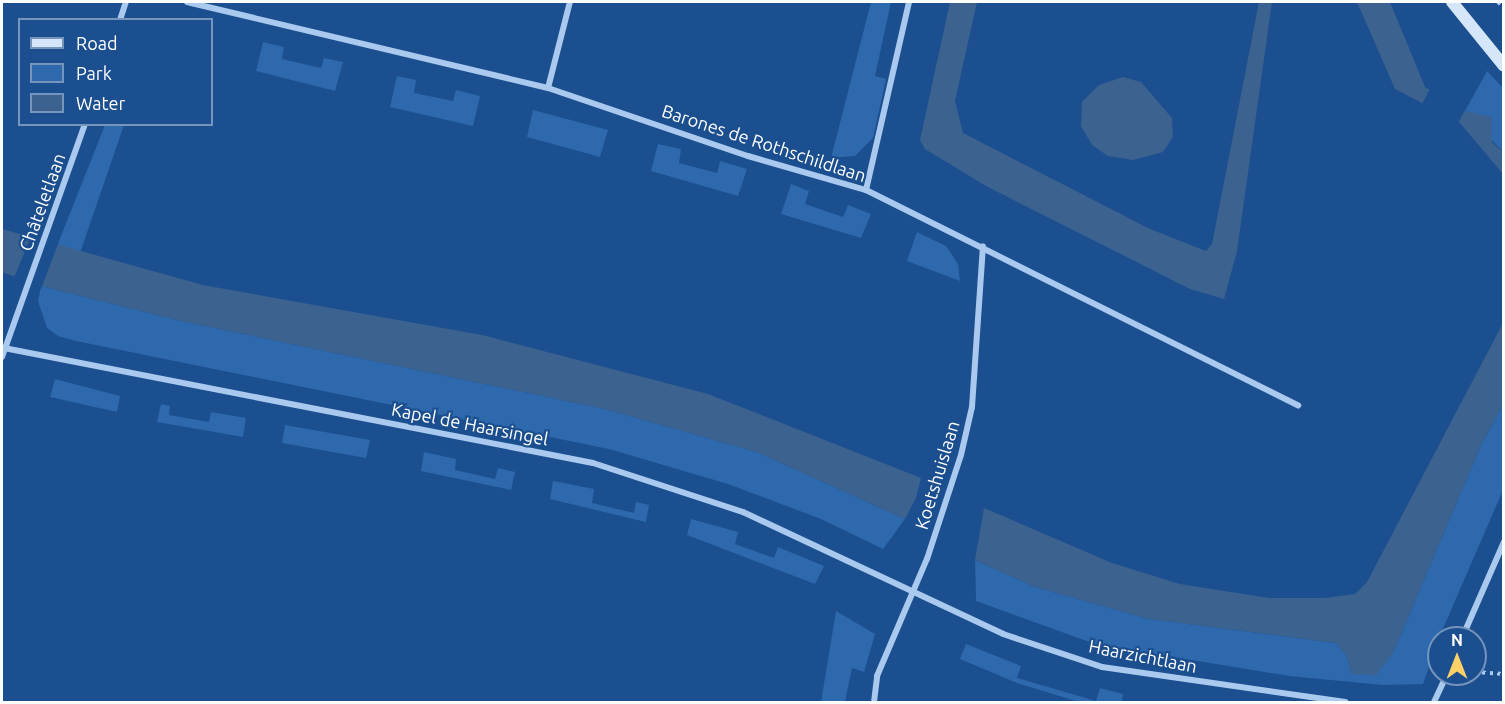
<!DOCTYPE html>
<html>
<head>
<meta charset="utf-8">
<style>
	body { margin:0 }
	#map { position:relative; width:1505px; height:704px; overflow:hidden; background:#1b4f8f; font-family:Ubuntu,sans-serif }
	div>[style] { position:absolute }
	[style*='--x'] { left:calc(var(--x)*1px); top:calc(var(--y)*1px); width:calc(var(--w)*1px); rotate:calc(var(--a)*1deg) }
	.green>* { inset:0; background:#2e69ad }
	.water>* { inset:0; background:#3c6290 }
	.pier>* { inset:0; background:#1b4f8f }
	.path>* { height:4px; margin-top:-2px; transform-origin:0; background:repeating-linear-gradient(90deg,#a9c9ee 0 3px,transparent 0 7.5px) }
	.street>* { height:6px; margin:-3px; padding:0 3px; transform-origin:3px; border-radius:3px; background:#a9c9ee }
	.secondary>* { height:12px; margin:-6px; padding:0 6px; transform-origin:6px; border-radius:6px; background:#d6e6fa }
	span { translate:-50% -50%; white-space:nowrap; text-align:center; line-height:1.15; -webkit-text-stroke:4.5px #1b4f8f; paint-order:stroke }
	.street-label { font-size:18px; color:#fff }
	.frame { position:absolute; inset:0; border:3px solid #fff; pointer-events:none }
	.legend { position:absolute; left:18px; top:18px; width:195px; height:108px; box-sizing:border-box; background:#1b4f8f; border:2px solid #7695bc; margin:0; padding:8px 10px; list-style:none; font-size:18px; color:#fff }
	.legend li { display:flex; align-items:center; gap:12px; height:30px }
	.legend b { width:30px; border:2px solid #7695bc }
	.north { position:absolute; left:1427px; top:626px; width:60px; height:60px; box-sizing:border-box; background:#1b4f8f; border:2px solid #7695bc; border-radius:50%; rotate:0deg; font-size:16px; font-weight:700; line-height:24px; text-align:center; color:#fff }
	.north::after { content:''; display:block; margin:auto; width:21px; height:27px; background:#ffd166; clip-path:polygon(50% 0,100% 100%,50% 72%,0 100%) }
</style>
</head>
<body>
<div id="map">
	<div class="green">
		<div style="clip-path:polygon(871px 2px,891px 2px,875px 76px,886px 79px,873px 138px,855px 156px,831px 158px)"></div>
		<div style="clip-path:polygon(263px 42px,284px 47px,282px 59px,321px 68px,324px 58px,343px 62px,335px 91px,256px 71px)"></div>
		<div style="clip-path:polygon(1487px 71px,1503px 88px,1503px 152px,1465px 111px)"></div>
		<div style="clip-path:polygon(397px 76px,416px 80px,414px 93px,453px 101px,456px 90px,480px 96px,473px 126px,390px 107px)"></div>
		<div style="clip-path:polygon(533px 110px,608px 130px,600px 157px,527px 137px)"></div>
		<div style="clip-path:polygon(105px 125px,124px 125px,80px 253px,57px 246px)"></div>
		<div style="clip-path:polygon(658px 144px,681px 149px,679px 163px,717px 173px,720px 161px,747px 169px,738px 196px,651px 171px)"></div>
		<div style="clip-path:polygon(791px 184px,809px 191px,805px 204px,843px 217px,848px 205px,871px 214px,861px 238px,781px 214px)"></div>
		<div style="clip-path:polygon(917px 232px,946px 246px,958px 264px,960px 281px,907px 261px)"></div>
		<div style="clip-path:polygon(41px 286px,181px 321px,605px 409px,757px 452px,905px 519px,883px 549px,821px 519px,728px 484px,609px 449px,76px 341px,58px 336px,47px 328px,38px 301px)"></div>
		<div style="clip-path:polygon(55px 379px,120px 396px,117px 412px,50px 397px)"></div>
		<div style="clip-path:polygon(161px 404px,170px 406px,169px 415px,209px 422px,211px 412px,246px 418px,243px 437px,157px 422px)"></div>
		<div style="clip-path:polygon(1503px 405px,1503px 490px,1439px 638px,1423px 684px,1383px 685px,1289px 676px,1095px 644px,976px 601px,975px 560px,1035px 587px,1149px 619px,1336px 643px,1346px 655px,1352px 674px,1393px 653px,1481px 445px)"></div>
		<div style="clip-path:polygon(285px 425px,370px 440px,366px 458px,282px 443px)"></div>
		<div style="clip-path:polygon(424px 452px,456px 459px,455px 470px,495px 479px,498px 468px,515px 472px,511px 490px,421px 471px)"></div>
		<div style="clip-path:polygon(553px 481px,594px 489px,592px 503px,634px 513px,636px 502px,649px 505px,646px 522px,550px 499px)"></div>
		<div style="clip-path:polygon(691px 519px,738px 532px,735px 544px,774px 558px,778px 547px,824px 566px,815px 584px,687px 535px)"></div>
		<div style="clip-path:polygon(836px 611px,875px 634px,864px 672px,852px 668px,845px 702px,821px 702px)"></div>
		<div style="clip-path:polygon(966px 644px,1021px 666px,1017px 678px,1096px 701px,1100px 688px,1123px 694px,1122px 702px,1079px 702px,1017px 683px,960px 659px)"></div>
	</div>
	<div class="water">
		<div style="clip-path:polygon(950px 2px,977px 2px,955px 101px,963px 133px,1150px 229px,1206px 251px,1212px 244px,1259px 2px,1272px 2px,1237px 251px,1224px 299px,1190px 289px,986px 186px,925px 149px,920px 140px)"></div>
		<div style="clip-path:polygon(1357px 2px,1390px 2px,1425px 87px,1465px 111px,1492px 117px,1492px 142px,1503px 152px,1503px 174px,1460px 123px,1395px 89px)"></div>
		<div style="clip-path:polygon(1123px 77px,1141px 82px,1172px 118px,1173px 137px,1163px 152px,1133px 160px,1108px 156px,1092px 145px,1081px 126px,1082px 102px,1099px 85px)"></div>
		<div style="clip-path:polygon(2px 229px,203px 285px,482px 335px,708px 394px,921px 478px,916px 498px,905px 519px,757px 452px,605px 409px,181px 321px,41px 286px,2px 272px)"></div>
		<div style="clip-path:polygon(1503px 323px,1503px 405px,1481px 445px,1393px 653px,1376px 675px,1352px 674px,1346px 655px,1336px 643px,1149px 619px,1035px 587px,975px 560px,984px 508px,1112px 563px,1180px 584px,1269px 598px,1325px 598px,1355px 594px,1367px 582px)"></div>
	</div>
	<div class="pier">
		<div style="clip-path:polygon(1431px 87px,1466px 108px,1457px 125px,1421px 106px)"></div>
		<div style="clip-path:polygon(31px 236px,58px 244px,41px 289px,14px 278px)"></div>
	</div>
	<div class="path">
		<div style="--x:1498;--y:2;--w:8;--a:45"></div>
		<div style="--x:1475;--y:672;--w:29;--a:4"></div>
	</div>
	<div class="street">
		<div style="--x:187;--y:2;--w:371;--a:13.4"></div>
		<div style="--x:548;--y:88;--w:211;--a:18.8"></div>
		<div style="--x:748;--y:156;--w:123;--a:16.1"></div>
		<div style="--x:866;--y:190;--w:483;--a:26.5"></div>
		<div style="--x:120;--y:20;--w:19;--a:-72"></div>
		<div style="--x:548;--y:88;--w:89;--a:-75.7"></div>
		<div style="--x:866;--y:190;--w:193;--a:-77.1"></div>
		<div style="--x:4;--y:348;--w:600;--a:11.05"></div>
		<div style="--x:593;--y:463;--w:158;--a:18.1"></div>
		<div style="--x:743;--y:512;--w:287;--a:25.1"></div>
		<div style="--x:1003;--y:634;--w:104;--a:18.4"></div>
		<div style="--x:1102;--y:667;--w:246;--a:8.2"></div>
		<div style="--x:2;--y:357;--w:247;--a:-70.4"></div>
		<div style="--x:1462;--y:638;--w:105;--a:-66.4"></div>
		<div style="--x:874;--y:702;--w:26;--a:-83"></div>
		<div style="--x:877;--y:676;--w:127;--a:-66.9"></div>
		<div style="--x:927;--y:559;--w:109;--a:-71.9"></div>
		<div style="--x:961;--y:455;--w:49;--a:-77.1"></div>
		<div style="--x:972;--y:407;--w:161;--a:-86.1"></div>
		<div style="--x:1434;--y:702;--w:31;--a:-65"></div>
	</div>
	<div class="secondary">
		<div style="--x:1452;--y:2;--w:82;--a:50.9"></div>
	</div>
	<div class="street-label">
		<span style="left:764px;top:143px;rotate:18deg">Barones de Rothschildlaan</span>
		<span style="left:42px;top:202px;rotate:-70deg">Châteletlaan</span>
		<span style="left:470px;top:424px;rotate:11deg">Kapel de Haarsingel</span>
		<span style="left:937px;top:475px;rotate:-73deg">Koetshuislaan</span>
		<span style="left:1143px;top:656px;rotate:11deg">Haarzichtlaan</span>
	</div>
	<div class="frame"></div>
	<ul class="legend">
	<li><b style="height:8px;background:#d6e6fa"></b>Road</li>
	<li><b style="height:16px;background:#2e69ad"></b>Park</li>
	<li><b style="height:16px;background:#3c6290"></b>Water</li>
	</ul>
	<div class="north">N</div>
</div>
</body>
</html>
